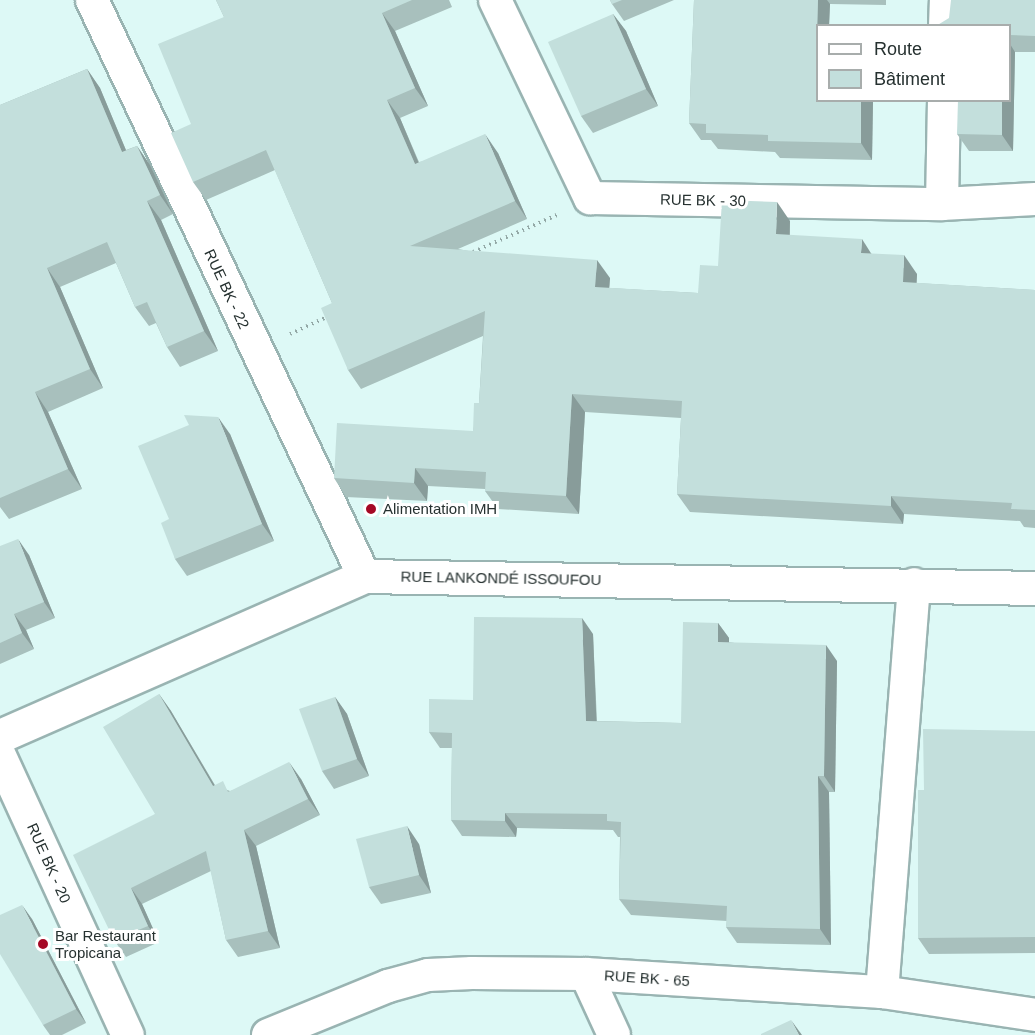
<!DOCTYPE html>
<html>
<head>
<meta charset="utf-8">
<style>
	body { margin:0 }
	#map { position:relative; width:1035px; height:1035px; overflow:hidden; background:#ddf9f6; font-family:Arial,sans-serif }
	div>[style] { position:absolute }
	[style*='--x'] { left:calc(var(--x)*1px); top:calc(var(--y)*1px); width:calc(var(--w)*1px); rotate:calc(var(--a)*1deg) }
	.path>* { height:4px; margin-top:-2px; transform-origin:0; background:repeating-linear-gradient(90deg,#93a8a6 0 1.5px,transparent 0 6px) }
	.roads { filter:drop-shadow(2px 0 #99b4b2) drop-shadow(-2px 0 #99b4b2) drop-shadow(0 2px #99b4b2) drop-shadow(0 -2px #99b4b2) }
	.minor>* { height:32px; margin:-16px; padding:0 16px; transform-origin:16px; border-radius:16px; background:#fff }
	.tertiary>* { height:33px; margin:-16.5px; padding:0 16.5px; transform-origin:16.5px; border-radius:16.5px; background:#fff }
	.wall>* { inset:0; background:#a8c0bd }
	.shaded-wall>* { inset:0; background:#889c9a }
	.building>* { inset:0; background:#c3dfdc }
	.dots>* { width:16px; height:16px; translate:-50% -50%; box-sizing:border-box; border:3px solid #fff; border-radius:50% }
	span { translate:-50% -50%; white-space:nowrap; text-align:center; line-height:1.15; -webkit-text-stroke:6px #fff; paint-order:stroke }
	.street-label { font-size:15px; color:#263130 }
	.poi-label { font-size:15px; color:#263130 }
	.left { translate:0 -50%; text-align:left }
	.legend { position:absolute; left:816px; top:24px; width:195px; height:78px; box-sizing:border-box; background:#fff; border:2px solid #a8adac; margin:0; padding:8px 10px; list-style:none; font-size:18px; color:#263130 }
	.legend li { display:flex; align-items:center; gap:12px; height:30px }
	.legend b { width:30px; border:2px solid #a8adac }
</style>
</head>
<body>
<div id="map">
	<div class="path">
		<div style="--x:473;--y:252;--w:92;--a:-23.8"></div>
		<div style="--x:290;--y:334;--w:43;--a:-24.8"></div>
	</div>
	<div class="roads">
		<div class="minor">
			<div style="--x:92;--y:0;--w:637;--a:64.72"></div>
			<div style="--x:495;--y:0;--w:220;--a:64.4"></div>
			<div style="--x:590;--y:198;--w:352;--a:1"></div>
			<div style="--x:942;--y:204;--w:93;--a:-3.1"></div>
			<div style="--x:945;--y:26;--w:26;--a:-88"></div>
			<div style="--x:942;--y:204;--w:104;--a:-88.9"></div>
			<div style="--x:0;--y:756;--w:307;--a:65.4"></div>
			<div style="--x:586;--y:974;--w:67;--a:65.3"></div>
			<div style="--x:882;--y:992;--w:409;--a:-85.5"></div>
			<div style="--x:268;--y:1035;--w:130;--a:-22.2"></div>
			<div style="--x:388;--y:986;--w:41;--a:-15.4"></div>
			<div style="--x:428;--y:975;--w:44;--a:-2.6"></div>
			<div style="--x:472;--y:973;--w:114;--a:0.5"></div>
			<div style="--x:586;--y:974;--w:297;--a:3.5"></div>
			<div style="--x:882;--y:992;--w:155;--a:8.5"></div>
		</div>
		<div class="tertiary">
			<div style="--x:0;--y:736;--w:398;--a:-23.7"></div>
			<div style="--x:364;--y:576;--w:671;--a:1.02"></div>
		</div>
	</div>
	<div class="wall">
		<div style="clip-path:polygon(216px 0,449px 0,452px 7px,395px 31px,428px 106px,400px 118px,419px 162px,498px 153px,527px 219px,458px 249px,610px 278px,609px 288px,698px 293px,718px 266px,790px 221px,790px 235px,872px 254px,917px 274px,916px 283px,1035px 290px,1035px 528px,1024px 527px,1020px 521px,904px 514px,903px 524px,690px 512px,677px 494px,681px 418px,585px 412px,579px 514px,498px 509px,485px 491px,485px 489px,428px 486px,427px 501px,346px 497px,334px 478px,473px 431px,479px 403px,483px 336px,361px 389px,348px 370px,332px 303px,275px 170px,206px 200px,193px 182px,191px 124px,224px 17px)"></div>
		<div style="clip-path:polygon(610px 0,674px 0,624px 21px,612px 4px)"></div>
		<div style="clip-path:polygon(694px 0,886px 0,886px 5px,830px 4px,829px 26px,818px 26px,818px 100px,873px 100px,872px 160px,780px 158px,775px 152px,718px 149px,711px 140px,701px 140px,689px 123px)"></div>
		<div style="clip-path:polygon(1035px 0,1035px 52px,1015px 52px,1013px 151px,969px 151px,957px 134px,1010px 100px,1010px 26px,949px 18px)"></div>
		<div style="clip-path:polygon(613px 14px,626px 31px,658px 106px,593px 133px,581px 116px)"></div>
		<div style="clip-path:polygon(87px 69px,100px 88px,126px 150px,137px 146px,150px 165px,173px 214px,161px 220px,218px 351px,180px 367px,167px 347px,156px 323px,149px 326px,135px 307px,116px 263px,60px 287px,103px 388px,48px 412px,82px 489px,9px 519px,0 507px,0 105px)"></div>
		<div style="clip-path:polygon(230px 434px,274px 541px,187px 576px,175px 559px,169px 519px)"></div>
		<div style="clip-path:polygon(0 546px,29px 555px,55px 618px,26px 630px,34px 649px,0 664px)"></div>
		<div style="clip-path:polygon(718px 623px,729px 638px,729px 642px,837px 661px,835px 792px,829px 792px,831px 945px,737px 943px,726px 927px,727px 921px,631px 915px,619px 899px,620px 837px,618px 837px,613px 830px,517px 828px,516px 837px,462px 836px,451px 820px,452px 748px,440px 748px,429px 732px,473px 700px,593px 634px,597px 721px,681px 723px)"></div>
		<div style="clip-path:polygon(159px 694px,171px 711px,215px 785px,230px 791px,301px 779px,320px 815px,256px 846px,280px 948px,238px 957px,226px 940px,211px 871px,142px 904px,159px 942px,126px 957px,114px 940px,155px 814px)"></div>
		<div style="clip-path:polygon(335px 697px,347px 714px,369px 776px,334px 789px,322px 771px)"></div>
		<div style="clip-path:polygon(1035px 731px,1035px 953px,929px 954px,918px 938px,924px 790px)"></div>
		<div style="clip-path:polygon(419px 844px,431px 893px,381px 904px,369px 887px)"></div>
		<div style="clip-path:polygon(32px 919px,86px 1023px,62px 1035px,50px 1035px,43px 1025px)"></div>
	</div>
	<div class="shaded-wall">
		<div style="clip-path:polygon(818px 0,827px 0,830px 4px,829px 26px,818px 26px,818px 69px,816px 66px)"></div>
		<div style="clip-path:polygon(382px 13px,395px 31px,428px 106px,415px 88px)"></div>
		<div style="clip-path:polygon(613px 14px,626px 31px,658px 106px,646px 89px)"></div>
		<div style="clip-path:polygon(1010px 44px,1015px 52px,1013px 151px,1002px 135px,1002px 100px,1010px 100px)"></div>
		<div style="clip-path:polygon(87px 69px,100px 88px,135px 172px,122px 152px)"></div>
		<div style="clip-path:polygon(387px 100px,400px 118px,427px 183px,415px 164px)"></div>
		<div style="clip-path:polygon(861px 100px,873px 100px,872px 160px,861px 143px)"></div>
		<div style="clip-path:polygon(485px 134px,498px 153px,527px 219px,515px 201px)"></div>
		<div style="clip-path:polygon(137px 146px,150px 165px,173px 214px,160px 195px)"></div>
		<div style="clip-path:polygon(147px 201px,161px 220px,218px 351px,204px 331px)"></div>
		<div style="clip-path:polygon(777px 202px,790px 221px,789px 252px,776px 234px)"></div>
		<div style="clip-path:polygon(862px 239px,874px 258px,861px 253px)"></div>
		<div style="clip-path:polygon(904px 255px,917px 274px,916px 300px,903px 282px)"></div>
		<div style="clip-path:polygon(597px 260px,610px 278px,608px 305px,595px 287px)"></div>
		<div style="clip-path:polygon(47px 268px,60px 287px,103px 388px,90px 369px)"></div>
		<div style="clip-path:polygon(35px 392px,48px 412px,82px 489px,68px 469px)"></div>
		<div style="clip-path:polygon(572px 394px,585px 412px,579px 514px,566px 496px)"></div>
		<div style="clip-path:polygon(218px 417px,230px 434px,274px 541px,262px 524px)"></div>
		<div style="clip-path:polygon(415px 468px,428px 486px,427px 501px,414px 483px)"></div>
		<div style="clip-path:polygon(891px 496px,904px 514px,903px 524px,891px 506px)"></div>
		<div style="clip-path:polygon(18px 539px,29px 555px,55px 618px,44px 602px)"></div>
		<div style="clip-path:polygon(14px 614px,26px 630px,34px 649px,22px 633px)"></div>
		<div style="clip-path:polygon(582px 618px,593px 634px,597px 736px,586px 721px)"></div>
		<div style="clip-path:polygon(718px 623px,729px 638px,729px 658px,718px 642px)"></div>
		<div style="clip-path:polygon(826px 645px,837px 661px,835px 792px,824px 776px)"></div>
		<div style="clip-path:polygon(159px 694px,171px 711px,225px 803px,213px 786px)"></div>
		<div style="clip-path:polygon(335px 697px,347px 714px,369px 776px,357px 759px)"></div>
		<div style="clip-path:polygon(289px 762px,301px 779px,320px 815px,308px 799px)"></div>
		<div style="clip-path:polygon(818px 776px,829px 792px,831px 945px,820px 929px)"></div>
		<div style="clip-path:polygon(505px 813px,517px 828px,516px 837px,505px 821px)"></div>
		<div style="clip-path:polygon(407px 826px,419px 844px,431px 893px,419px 875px)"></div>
		<div style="clip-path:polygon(244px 830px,256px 846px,280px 948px,268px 931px)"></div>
		<div style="clip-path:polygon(131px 888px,142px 904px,159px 942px,148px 926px)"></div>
		<div style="clip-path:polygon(22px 905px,32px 919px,86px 1023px,76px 1009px)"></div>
		<div style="clip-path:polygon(791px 1020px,802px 1035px,799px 1035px)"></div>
	</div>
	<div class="building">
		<div style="clip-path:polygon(216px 0,412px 0,382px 13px,415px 88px,387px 100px,415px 164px,485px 134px,515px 201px,410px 246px,597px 260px,595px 287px,698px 293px,700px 265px,718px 266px,722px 200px,777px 202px,776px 234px,862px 239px,861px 253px,904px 255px,903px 282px,1035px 290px,1035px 510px,1011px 509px,1012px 503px,891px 496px,891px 506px,677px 494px,682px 401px,572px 394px,566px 496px,485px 491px,486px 472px,415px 468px,414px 483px,334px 478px,337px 423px,473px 431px,474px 403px,479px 403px,485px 311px,348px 370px,321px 308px,332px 303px,266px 150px,193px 182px,171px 133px,191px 124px,158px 44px,224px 17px)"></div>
		<div style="clip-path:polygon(610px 0,622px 0,612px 4px)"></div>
		<div style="clip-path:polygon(694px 0,818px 0,816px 66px,818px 67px,818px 100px,861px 100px,861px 143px,768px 141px,768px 135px,706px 133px,706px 124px,689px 123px)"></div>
		<div style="clip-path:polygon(951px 0,1035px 0,1035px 36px,1010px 35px,1010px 26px,936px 26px,949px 18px)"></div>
		<div style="clip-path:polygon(613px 14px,646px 89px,581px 116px,548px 42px)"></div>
		<div style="clip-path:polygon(87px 69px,122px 152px,137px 146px,160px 195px,147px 201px,204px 331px,167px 347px,147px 302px,135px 307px,107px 242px,47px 268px,90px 369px,35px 392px,68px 469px,0 498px,0 105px)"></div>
		<div style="clip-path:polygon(958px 100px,1002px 100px,1002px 135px,957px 134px)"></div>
		<div style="clip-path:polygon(184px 415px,218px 417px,262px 524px,175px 559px,161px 523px,169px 519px,138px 446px,189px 425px)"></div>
		<div style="clip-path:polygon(18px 539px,44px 602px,14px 614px,22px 633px,0 643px,0 546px)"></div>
		<div style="clip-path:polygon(474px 617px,582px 618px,586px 721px,681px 723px,683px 622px,718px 623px,718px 642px,826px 645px,824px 776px,818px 776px,820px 929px,726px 927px,727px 906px,619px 899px,621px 822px,607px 821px,607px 814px,505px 813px,505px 821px,451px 820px,452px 733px,429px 732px,429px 699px,473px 700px)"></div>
		<div style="clip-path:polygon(159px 694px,213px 786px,223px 781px,228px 792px,289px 762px,308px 799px,244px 830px,268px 931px,226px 940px,206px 851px,131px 888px,148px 926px,114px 940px,73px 855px,155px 814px,103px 727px)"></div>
		<div style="clip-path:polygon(335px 697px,357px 759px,322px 771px,299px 709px)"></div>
		<div style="clip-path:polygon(923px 729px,1035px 731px,1035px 937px,918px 938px,918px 790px,924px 790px)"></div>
		<div style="clip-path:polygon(407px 826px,419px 875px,369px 887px,356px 839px)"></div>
		<div style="clip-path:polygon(22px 905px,76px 1009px,43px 1025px,0 954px,0 915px)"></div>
		<div style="clip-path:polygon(791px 1020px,799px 1035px,761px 1035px,761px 1034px)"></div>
	</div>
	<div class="dots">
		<div style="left:371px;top:509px;background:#a50925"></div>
		<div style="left:43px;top:944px;background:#a50925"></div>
	</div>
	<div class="street-label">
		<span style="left:703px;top:200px;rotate:1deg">RUE BK - 30</span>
		<span style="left:227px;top:289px;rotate:65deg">RUE BK - 22</span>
		<span style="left:501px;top:578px;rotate:1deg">RUE LANKONDÉ ISSOUFOU</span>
		<span style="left:49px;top:863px;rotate:66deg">RUE BK - 20</span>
		<span style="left:647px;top:978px;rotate:4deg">RUE BK - 65</span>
	</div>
	<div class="poi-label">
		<span class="left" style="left:383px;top:509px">Alimentation IMH</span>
		<span class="left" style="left:55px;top:944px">Bar Restaurant<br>Tropicana</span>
	</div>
	<ul class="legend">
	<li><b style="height:8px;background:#fff"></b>Route</li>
	<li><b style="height:16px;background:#c3dfdc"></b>Bâtiment</li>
	</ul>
</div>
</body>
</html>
